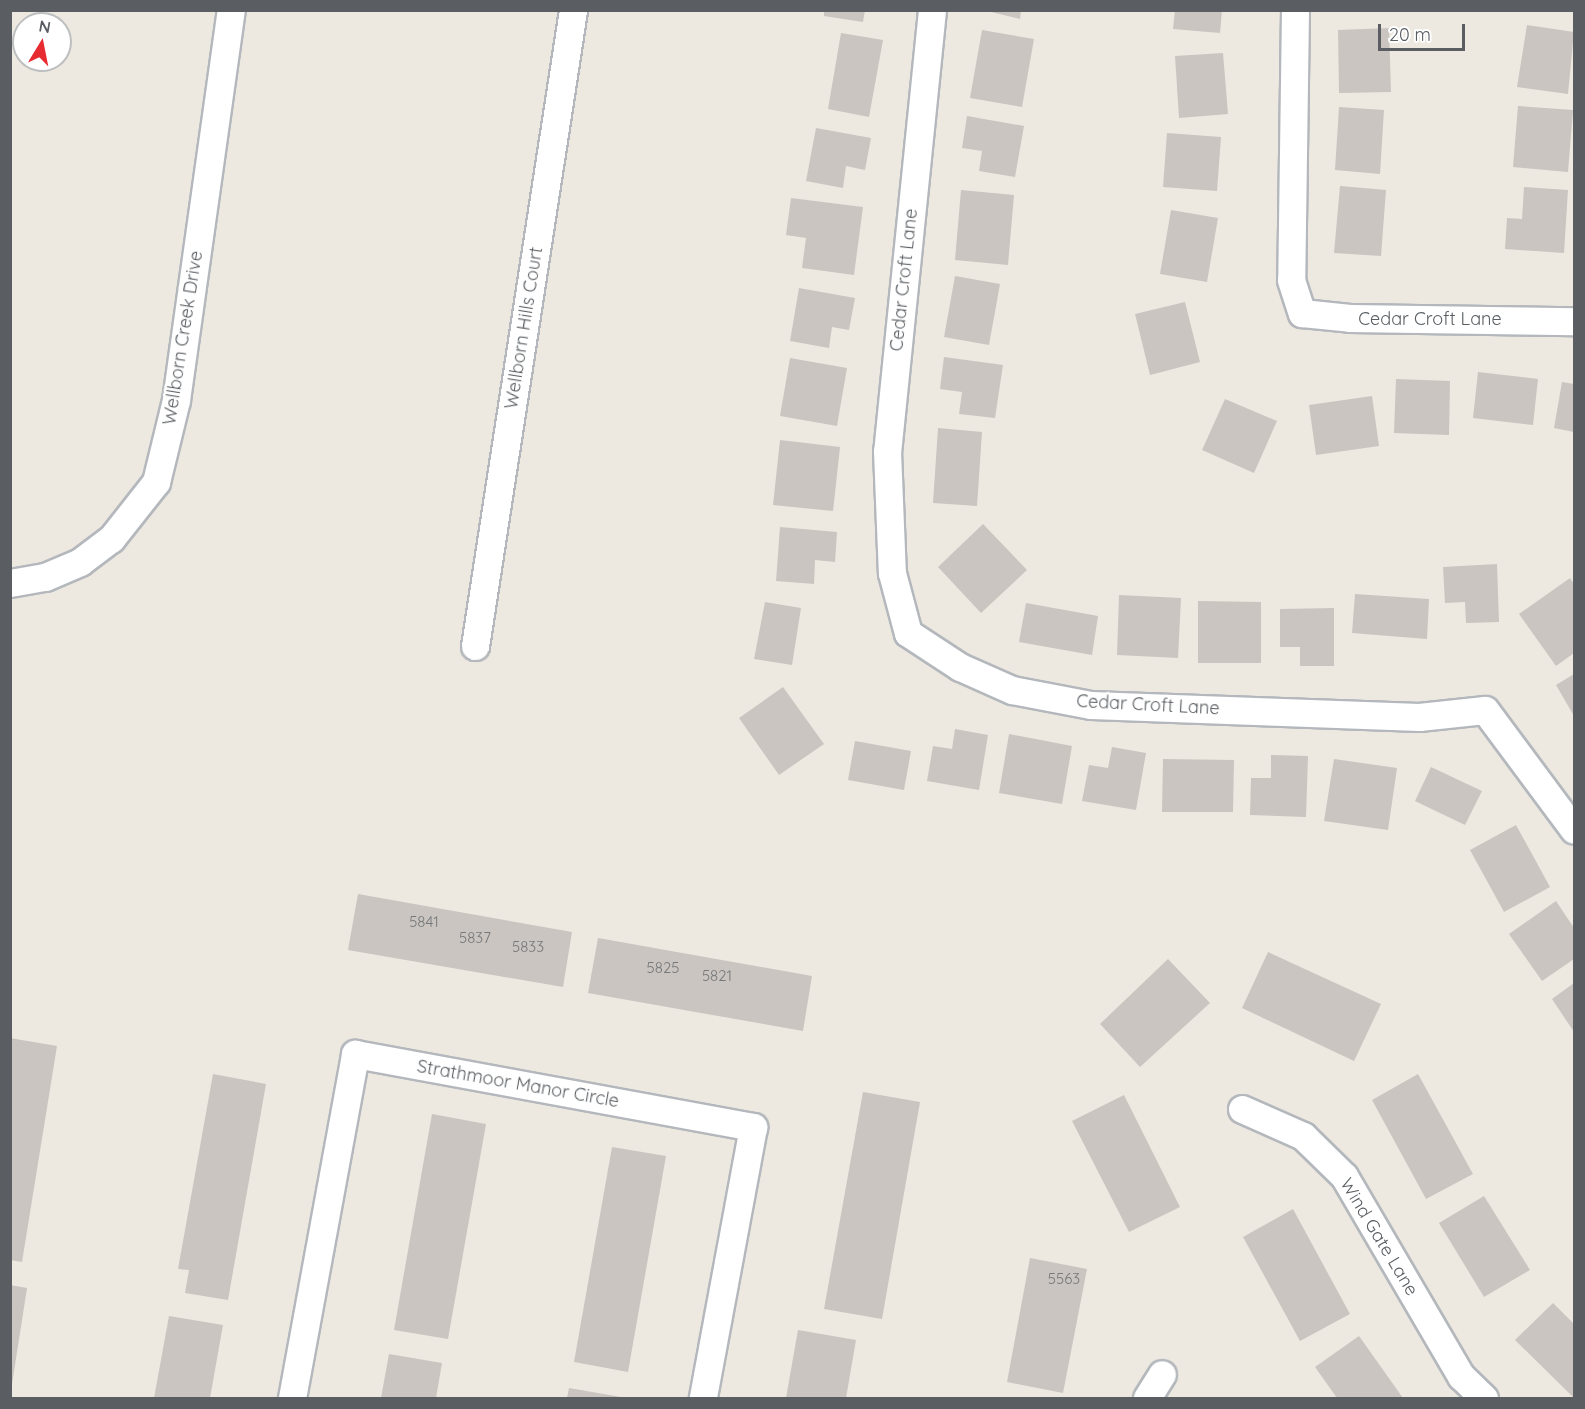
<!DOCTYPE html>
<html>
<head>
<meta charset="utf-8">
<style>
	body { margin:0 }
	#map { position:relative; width:1585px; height:1409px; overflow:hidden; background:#ede9e1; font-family:Quicksand,sans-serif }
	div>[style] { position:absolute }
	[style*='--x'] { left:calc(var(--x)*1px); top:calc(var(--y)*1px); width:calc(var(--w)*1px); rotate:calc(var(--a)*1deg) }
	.building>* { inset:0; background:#cac5c0 }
	.roads { filter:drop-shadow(2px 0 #b4b8bc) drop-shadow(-2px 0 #b4b8bc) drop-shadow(0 2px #b4b8bc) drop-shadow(0 -2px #b4b8bc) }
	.street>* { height:27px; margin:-13.5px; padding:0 13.5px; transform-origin:13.5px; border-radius:13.5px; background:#fff }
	span { translate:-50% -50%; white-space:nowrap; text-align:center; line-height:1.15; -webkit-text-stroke:5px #fff; paint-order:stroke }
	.number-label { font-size:15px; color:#76787a }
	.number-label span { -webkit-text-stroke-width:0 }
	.street-label { font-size:18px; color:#5a5e62 }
	.frame { position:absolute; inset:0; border:12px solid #5a5e62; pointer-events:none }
	.north { position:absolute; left:12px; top:12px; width:60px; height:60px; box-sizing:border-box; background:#fff; border:2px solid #bdbfc0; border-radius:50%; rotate:10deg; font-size:16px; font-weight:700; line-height:24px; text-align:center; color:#5a5e62 }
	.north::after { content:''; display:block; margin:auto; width:21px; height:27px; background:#e72c31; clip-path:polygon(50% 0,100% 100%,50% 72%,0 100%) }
	.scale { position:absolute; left:1378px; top:24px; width:87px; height:27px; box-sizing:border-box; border:3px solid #5a5e62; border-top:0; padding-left:8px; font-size:18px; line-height:21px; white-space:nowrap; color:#5a5e62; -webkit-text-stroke:4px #fff; paint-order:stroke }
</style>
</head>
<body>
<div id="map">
	<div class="building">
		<div style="clip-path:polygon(824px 10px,865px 10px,863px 22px,824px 16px)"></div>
		<div style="clip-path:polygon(983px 10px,1021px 10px,1020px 19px)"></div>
		<div style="clip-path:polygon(1175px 10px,1222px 10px,1220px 33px,1173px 29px)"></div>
		<div style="clip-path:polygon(1527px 25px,1574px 32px,1568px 94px,1517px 87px)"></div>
		<div style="clip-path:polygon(1389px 28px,1391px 92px,1339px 93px,1338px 30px)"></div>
		<div style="clip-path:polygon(982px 30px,1034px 39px,1022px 107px,970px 98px)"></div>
		<div style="clip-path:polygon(841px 33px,883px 40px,869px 117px,828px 109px)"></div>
		<div style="clip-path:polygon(1223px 53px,1228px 114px,1179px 118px,1175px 56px)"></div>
		<div style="clip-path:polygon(1518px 106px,1573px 110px,1568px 172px,1513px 167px)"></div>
		<div style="clip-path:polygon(1339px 107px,1384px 110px,1380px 174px,1335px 170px)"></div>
		<div style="clip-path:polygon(967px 116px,1024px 126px,1015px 177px,979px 171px,982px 151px,962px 148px)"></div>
		<div style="clip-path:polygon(816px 128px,871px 138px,865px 170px,846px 166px,843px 188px,806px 181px)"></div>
		<div style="clip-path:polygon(1167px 133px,1221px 137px,1217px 191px,1163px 187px)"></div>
		<div style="clip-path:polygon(1340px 186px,1386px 190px,1381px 256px,1334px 253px)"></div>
		<div style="clip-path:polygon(1524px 187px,1568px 190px,1564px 253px,1505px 249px,1507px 218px,1522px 219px)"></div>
		<div style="clip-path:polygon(961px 190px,1014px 195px,1008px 265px,955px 260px)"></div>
		<div style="clip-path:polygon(791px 198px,863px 207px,854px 275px,802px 268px,806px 238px,786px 235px)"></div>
		<div style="clip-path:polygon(1171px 210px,1218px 218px,1207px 282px,1160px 274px)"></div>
		<div style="clip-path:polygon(955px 276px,1000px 284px,989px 345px,944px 337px)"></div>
		<div style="clip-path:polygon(799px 288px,855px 298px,849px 330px,832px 327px,829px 348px,790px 341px)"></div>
		<div style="clip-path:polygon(1185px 302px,1200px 362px,1150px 375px,1135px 314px)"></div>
		<div style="clip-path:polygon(944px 357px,1003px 365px,995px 418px,959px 414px,962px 392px,940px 389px)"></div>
		<div style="clip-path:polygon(790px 358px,847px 368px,837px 426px,780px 416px)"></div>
		<div style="clip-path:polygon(1478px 372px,1538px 379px,1533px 425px,1473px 418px)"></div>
		<div style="clip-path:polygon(1396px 379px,1450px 381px,1449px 435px,1394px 433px)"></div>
		<div style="clip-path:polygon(1562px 382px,1574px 384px,1574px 432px,1554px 428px)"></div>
		<div style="clip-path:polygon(1372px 396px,1379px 446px,1316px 455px,1309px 405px)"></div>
		<div style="clip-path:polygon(1225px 399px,1277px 421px,1254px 473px,1202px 450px)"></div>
		<div style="clip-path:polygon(938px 428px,982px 432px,977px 506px,933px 503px)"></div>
		<div style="clip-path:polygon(780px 440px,840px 447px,833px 511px,773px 505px)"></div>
		<div style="clip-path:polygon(983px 524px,1027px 570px,981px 613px,938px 567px)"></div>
		<div style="clip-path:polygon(780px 527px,837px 532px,835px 562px,815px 560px,814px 584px,776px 581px)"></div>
		<div style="clip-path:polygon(1497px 564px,1499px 622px,1466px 623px,1465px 602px,1445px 603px,1443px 567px)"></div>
		<div style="clip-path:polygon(1570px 578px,1574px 584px,1574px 653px,1556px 666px,1519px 614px)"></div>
		<div style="clip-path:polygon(1355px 594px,1429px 599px,1427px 639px,1352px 633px)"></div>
		<div style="clip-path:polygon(1119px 595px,1181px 598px,1178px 658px,1117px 655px)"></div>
		<div style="clip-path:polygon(1198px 601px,1261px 602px,1261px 663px,1198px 663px)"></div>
		<div style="clip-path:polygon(765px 602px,801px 608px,792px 665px,754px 659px)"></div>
		<div style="clip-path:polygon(1026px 603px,1098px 616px,1092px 655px,1019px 642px)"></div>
		<div style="clip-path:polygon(1334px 608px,1334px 666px,1300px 666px,1300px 647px,1280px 647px,1280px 609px)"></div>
		<div style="clip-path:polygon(1574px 674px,1574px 716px,1556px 685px)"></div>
		<div style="clip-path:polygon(783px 687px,824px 744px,779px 775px,739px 718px)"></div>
		<div style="clip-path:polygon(955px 729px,988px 735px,979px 790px,927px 781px,933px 746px,952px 749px)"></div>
		<div style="clip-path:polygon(1009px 734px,1072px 746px,1062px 804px,999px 793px)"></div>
		<div style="clip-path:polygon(855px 741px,911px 751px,904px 790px,848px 780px)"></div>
		<div style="clip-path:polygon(1112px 747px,1146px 753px,1136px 810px,1082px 801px,1089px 765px,1108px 768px)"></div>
		<div style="clip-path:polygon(1271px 755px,1308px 756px,1306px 817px,1250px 815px,1251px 778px,1271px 778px)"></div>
		<div style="clip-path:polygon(1163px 759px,1234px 760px,1233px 812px,1162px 812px)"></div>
		<div style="clip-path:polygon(1334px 759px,1397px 768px,1388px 830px,1324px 821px)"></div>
		<div style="clip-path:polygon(1431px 767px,1482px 791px,1465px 825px,1415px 801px)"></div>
		<div style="clip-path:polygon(1516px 825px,1550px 887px,1504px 912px,1470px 850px)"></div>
		<div style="clip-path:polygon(358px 894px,572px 932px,563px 987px,348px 950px)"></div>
		<div style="clip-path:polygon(1556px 901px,1574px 928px,1574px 959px,1542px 981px,1509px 934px)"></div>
		<div style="clip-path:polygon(598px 938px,812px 976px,803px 1031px,588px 993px)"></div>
		<div style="clip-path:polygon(1268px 952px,1381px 1004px,1354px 1061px,1242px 1008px)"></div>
		<div style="clip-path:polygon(1168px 959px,1210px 1003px,1140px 1067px,1100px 1024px)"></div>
		<div style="clip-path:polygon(1574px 983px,1574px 1032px,1552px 999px)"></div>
		<div style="clip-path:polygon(10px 1038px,57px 1046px,22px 1262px,10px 1260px)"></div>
		<div style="clip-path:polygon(213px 1074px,266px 1084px,228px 1300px,185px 1293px,189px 1270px,178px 1269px)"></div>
		<div style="clip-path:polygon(1418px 1074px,1473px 1174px,1426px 1199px,1372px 1100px)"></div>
		<div style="clip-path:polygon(863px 1092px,920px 1102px,882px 1319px,824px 1309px)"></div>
		<div style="clip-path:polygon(1124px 1095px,1180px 1207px,1129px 1232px,1072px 1121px)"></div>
		<div style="clip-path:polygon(432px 1114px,486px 1124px,448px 1339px,394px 1330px)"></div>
		<div style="clip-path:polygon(612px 1147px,666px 1156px,628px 1372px,574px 1362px)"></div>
		<div style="clip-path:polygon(1484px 1196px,1530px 1270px,1484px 1297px,1439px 1223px)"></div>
		<div style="clip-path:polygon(1293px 1209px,1350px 1314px,1300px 1341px,1243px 1237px)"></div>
		<div style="clip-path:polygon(1030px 1258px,1087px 1269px,1063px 1393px,1007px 1382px)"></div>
		<div style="clip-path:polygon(10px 1285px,27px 1288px,12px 1384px,10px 1384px)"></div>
		<div style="clip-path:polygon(1553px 1303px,1574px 1324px,1574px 1398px,1515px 1340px)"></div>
		<div style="clip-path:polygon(169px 1316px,223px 1325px,210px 1398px,154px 1398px)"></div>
		<div style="clip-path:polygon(798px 1330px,856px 1340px,846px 1398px,786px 1398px)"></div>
		<div style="clip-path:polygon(1359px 1336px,1403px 1398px,1337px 1398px,1315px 1367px)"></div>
		<div style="clip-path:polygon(389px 1354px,442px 1363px,436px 1398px,381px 1398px)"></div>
		<div style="clip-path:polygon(569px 1388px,621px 1397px,621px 1398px,567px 1398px)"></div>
	</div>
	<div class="roads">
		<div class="street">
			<div style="--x:932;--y:10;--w:443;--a:95.8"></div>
			<div style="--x:887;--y:451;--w:122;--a:87.7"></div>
			<div style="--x:892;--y:573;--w:62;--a:75.1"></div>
			<div style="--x:908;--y:633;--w:62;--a:33.2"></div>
			<div style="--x:960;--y:667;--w:57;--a:23.9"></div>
			<div style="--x:1012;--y:690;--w:80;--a:10.8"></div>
			<div style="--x:1091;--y:705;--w:328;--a:2.1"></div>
			<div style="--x:1419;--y:717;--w:66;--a:-6.1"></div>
			<div style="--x:1485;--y:710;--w:149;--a:53.4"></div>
			<div style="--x:1295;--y:10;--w:270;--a:90.8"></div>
			<div style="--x:1291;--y:280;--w:35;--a:72"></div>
			<div style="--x:1302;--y:313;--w:48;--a:5.9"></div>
			<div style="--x:1350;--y:318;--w:224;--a:0.8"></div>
			<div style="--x:10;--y:583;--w:36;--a:-10"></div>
			<div style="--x:45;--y:577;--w:38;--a:-23"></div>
			<div style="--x:80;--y:562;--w:39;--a:-37"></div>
			<div style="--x:111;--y:539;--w:73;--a:-51.7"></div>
			<div style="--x:156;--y:482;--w:84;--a:-76.3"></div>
			<div style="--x:176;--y:400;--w:394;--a:-82"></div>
			<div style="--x:475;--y:646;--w:644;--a:-81.24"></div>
			<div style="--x:1242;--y:1109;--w:67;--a:23.9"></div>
			<div style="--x:1303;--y:1136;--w:57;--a:44.3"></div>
			<div style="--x:1344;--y:1176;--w:232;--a:59.7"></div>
			<div style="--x:1461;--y:1376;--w:32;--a:44"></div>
			<div style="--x:292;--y:1398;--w:350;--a:-79.6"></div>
			<div style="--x:355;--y:1054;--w:405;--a:10.4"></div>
			<div style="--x:753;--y:1127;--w:276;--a:100.5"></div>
			<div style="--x:1147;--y:1398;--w:28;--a:-58"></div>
		</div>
	</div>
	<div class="number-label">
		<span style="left:424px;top:922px">5841</span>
		<span style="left:475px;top:938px">5837</span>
		<span style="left:528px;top:947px">5833</span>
		<span style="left:663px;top:968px">5825</span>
		<span style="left:717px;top:976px">5821</span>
		<span style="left:1064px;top:1279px">5563</span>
	</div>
	<div class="street-label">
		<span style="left:904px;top:280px;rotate:-84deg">Cedar Croft Lane</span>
		<span style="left:1430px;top:319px">Cedar Croft Lane</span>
		<span style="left:524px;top:328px;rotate:-81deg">Wellborn Hills Court</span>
		<span style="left:183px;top:338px;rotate:-81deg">Wellborn Creek Drive</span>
		<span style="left:1148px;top:705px;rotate:3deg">Cedar Croft Lane</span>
		<span style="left:518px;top:1084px;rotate:10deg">Strathmoor Manor Circle</span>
		<span style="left:1379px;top:1237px;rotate:59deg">Wind Gate Lane</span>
	</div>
	<div class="frame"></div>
	<div class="north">N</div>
	<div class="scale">20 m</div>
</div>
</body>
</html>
